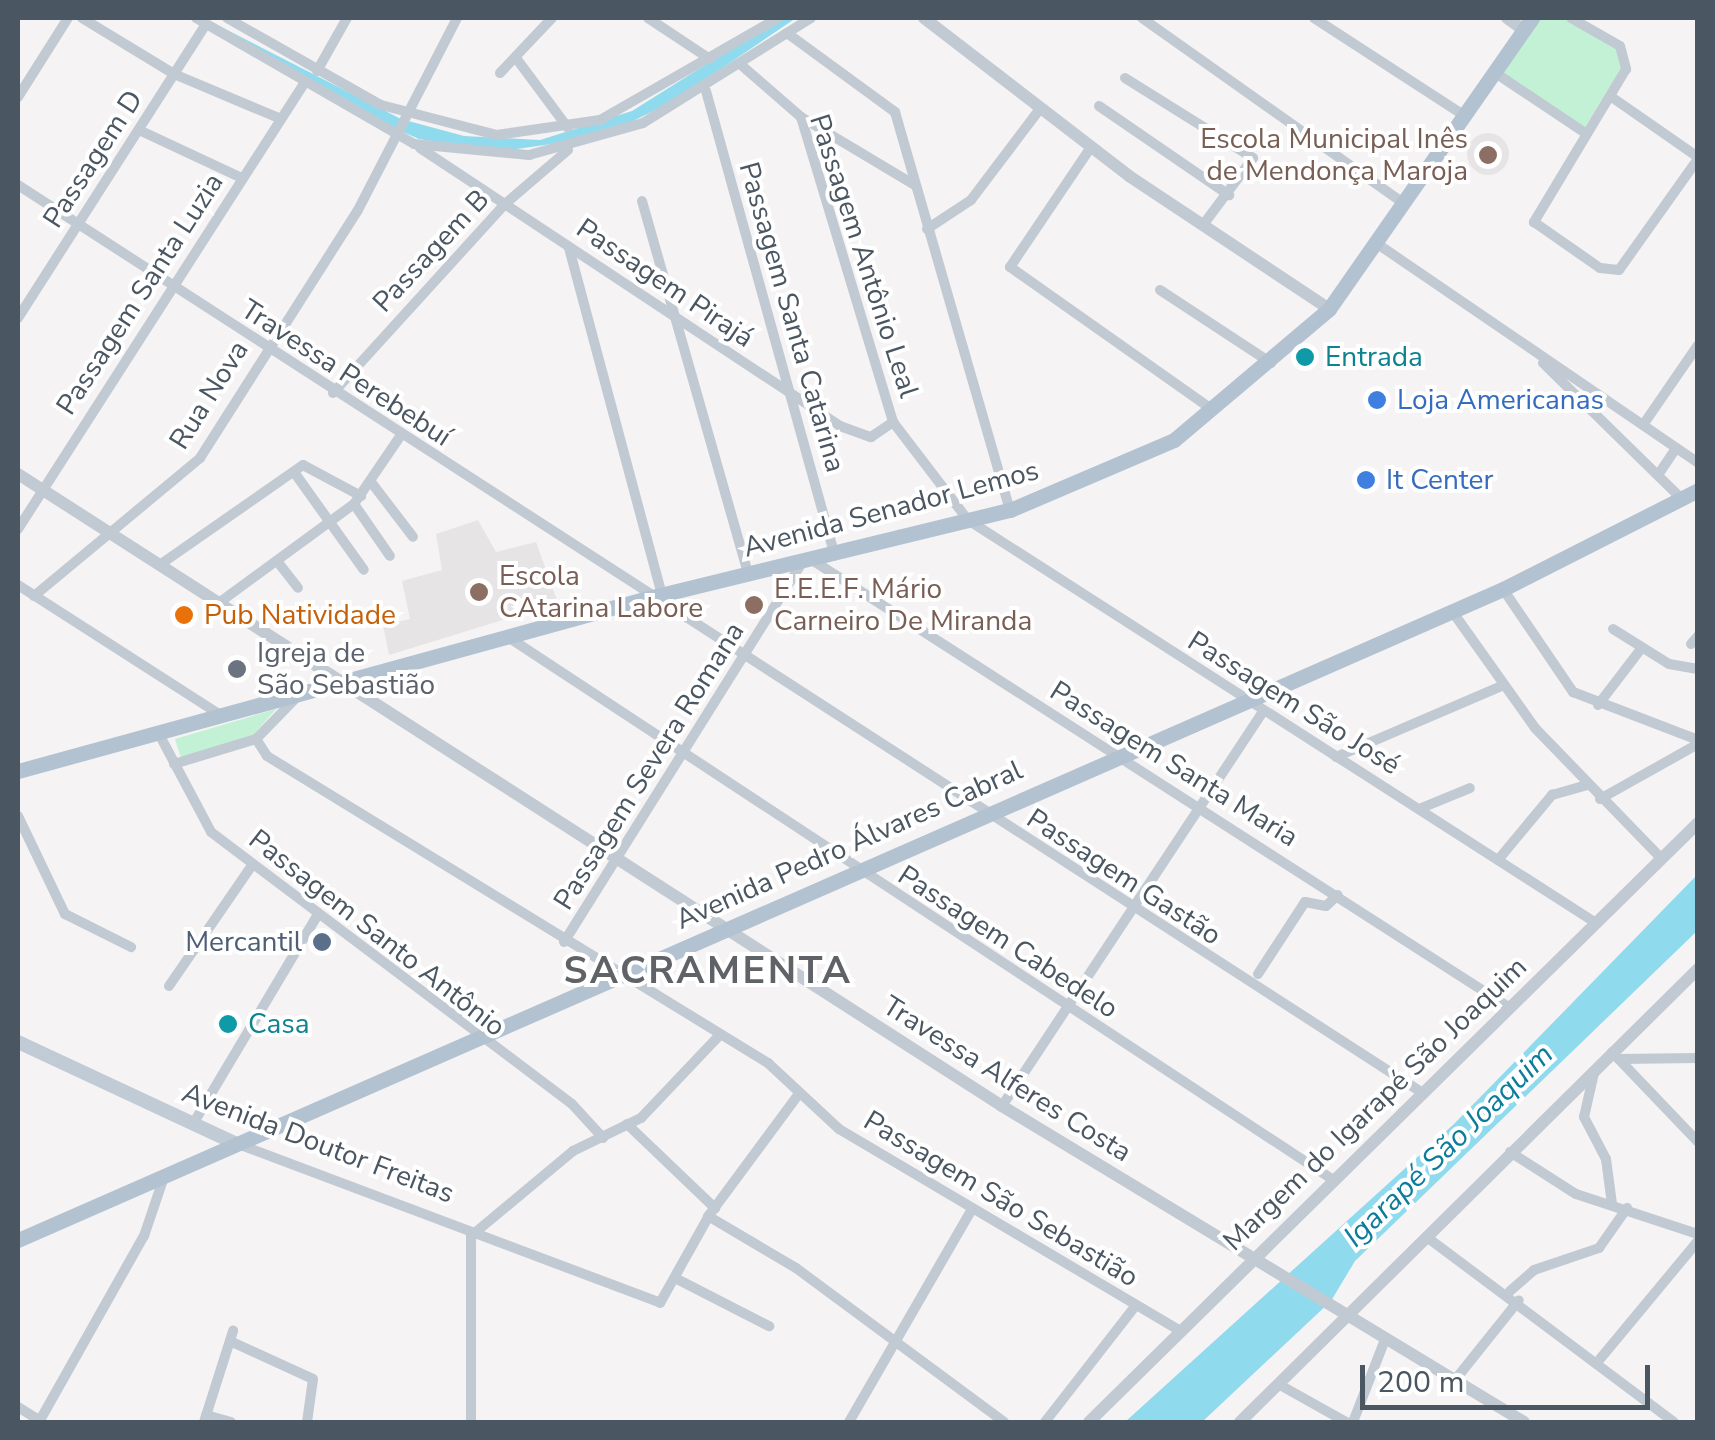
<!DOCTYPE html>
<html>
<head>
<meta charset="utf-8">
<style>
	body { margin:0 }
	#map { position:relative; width:1715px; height:1440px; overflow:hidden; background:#f5f3f3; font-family:"Nunito Sans",sans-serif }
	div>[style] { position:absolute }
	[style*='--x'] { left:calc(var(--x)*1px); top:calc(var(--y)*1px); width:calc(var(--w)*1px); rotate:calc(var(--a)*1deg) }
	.education>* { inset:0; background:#e6e4e5 }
	.round { border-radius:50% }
	.green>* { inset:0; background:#c3f1d5 }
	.water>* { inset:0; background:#90daee }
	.minor>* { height:10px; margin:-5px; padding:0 5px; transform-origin:5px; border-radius:5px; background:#c1cad2 }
	.tertiary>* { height:12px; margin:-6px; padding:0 6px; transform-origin:6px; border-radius:6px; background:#c1cad2 }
	.secondary>* { height:14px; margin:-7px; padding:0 7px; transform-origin:7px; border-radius:7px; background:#c1cbd6 }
	.primary>* { height:15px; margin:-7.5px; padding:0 7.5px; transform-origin:7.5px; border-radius:7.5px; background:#b3c2d1 }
	.dots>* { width:28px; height:28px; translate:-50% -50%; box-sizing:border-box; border:5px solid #fff; border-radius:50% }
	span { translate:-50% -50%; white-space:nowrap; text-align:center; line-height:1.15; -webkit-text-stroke:8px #fff; paint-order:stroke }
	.education-label { font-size:28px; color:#785e54 }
	.right { translate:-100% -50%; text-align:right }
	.left { translate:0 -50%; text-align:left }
	.street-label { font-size:28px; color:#4a5661 }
	.culture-label { font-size:28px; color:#0d838f }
	.shop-label { font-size:28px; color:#366cbe }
	.food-label { font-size:28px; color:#c56008 }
	.worship-label { font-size:28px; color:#5b616d }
	.service-label { font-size:28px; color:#4e5e75 }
	.water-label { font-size:30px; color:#0c7c9b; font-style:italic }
	.district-label { font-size:38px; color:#5f6368; font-weight:700; letter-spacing:2.5px }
	.frame { position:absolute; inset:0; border:20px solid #4a5661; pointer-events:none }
	.scale { position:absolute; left:1360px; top:1365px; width:290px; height:45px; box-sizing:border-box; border:5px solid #4a5661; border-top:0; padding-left:12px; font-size:30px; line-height:35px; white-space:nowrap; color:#4a5661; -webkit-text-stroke:8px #fff; paint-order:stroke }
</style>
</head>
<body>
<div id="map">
	<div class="education">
		<div class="round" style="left:1467px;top:133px;width:42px;height:42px"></div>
		<div style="clip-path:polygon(478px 520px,496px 552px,536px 542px,558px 603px,389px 655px,383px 625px,410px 619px,402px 581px,442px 570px,436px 534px)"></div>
	</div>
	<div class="green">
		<div style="clip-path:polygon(1523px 18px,1572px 18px,1618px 44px,1625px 61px,1582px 132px,1492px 69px)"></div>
		<div style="clip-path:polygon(276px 709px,254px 734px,181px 758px,175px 739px)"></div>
	</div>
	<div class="water">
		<div style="clip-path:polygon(204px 18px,401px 119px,464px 136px,540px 140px,632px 111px,780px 18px,796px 18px,672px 102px,600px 137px,496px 152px,419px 139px,362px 114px)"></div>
		<div style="clip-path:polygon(1697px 875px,1695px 933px,1355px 1261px,1331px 1301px,1202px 1422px,1125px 1422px,1454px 1124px)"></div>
	</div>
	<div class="minor">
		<div style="--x:82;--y:18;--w:108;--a:31.3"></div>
		<div style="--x:174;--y:74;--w:116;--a:22.8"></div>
		<div style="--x:196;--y:18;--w:252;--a:30"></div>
		<div style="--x:414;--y:144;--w:116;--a:5.5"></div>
		<div style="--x:529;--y:155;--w:118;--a:-15.7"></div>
		<div style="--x:643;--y:123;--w:198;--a:-32"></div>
		<div style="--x:227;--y:18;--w:177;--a:29.5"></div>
		<div style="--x:381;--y:105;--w:120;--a:14.5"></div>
		<div style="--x:497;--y:135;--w:104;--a:-8.3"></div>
		<div style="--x:600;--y:120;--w:205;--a:-29.8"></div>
		<div style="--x:648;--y:18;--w:74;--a:33.5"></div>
		<div style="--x:1142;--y:18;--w:322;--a:35.3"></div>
		<div style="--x:1314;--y:18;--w:180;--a:33"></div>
		<div style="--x:1571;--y:18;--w:56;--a:29.7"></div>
		<div style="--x:1620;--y:46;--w:24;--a:75"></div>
		<div style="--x:1626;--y:69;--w:179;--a:121"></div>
		<div style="--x:1534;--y:222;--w:80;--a:34.9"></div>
		<div style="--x:1600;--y:268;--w:19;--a:6"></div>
		<div style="--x:1619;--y:270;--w:136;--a:-54.6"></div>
		<div style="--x:787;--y:33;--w:134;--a:36.2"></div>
		<div style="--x:895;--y:112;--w:414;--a:73.9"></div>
		<div style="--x:516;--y:58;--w:87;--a:53.4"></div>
		<div style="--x:740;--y:64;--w:81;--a:41"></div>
		<div style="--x:801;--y:117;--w:319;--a:73.2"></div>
		<div style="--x:893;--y:422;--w:123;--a:52.6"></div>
		<div style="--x:968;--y:520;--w:746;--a:32.69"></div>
		<div style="--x:317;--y:71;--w:61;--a:-60.5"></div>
		<div style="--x:1494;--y:72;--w:110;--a:33.8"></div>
		<div style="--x:500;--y:73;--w:76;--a:-46.6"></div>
		<div style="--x:1125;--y:78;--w:151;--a:32"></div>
		<div style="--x:1253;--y:158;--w:84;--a:126.7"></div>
		<div style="--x:706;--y:91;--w:482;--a:74.5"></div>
		<div style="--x:18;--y:97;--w:93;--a:-57.7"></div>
		<div style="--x:1613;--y:98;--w:103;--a:34.8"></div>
		<div style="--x:1099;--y:106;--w:158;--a:34.4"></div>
		<div style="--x:801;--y:117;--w:131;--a:30.9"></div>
		<div style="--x:139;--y:130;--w:114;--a:25"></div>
		<div style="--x:1091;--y:147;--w:145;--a:124"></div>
		<div style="--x:1010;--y:267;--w:248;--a:35.2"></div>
		<div style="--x:420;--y:148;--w:504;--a:33.5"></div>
		<div style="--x:840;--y:426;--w:33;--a:20"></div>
		<div style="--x:871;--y:437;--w:27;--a:-34"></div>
		<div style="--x:18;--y:185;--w:1674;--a:32.88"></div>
		<div style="--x:642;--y:201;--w:387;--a:74.1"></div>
		<div style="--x:927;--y:229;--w:53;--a:-33.4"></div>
		<div style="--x:971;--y:200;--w:113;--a:-52.9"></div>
		<div style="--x:1379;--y:245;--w:386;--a:34.3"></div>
		<div style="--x:569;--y:248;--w:358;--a:75"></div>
		<div style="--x:1160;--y:290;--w:133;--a:33.3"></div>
		<div style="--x:18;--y:318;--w:349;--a:-57.4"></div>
		<div style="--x:1543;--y:363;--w:197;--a:44.4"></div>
		<div style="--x:333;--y:393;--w:256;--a:-47.7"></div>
		<div style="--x:505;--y:204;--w:83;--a:-40.6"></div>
		<div style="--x:1643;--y:425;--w:97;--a:-55.5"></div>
		<div style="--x:294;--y:472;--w:120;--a:54.5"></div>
		<div style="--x:1658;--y:475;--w:32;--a:-56"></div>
		<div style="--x:371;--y:482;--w:69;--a:52.6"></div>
		<div style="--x:354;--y:504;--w:63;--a:55.3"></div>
		<div style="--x:18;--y:529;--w:528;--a:-57.3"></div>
		<div style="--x:812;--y:560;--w:829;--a:32.69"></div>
		<div style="--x:277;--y:561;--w:34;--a:52"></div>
		<div style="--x:161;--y:564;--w:173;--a:-34.9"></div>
		<div style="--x:303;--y:465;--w:66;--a:28.1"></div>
		<div style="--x:18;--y:585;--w:239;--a:32.7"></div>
		<div style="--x:1503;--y:589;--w:125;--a:55.8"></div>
		<div style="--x:1573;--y:692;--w:134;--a:21"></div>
		<div style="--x:34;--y:596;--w:216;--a:-39.7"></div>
		<div style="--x:200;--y:458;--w:294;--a:-57.5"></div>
		<div style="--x:358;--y:210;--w:216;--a:-62.7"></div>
		<div style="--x:220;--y:602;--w:166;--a:-36.2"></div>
		<div style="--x:354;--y:504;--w:83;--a:-55.7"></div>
		<div style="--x:1452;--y:611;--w:143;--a:54.6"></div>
		<div style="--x:1535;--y:728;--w:182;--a:45.9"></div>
		<div style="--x:1613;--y:629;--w:66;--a:32"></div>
		<div style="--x:1669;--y:664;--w:29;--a:10"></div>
		<div style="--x:511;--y:639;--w:986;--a:33.34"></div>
		<div style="--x:1691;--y:644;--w:11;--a:-49"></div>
		<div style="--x:1598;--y:705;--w:69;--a:-52.6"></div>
		<div style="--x:159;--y:734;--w:111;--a:62"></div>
		<div style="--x:211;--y:832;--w:452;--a:37"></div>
		<div style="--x:572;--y:1104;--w:46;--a:47.6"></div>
		<div style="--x:256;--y:739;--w:20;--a:57"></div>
		<div style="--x:267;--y:756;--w:588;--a:31.5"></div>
		<div style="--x:768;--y:1063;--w:97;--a:42.9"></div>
		<div style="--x:839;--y:1129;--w:397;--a:30.6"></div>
		<div style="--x:1336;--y:757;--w:183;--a:-23.2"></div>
		<div style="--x:174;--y:764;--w:86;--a:-17"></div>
		<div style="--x:256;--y:739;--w:62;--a:-45.7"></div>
		<div style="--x:1600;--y:799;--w:112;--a:-29.3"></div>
		<div style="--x:1419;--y:809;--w:55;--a:-22.4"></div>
		<div style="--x:18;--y:816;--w:109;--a:64.4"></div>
		<div style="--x:65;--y:914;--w:74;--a:26.6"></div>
		<div style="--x:1498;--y:860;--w:85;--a:-50.3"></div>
		<div style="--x:1552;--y:795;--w:36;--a:-16"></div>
		<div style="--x:564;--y:942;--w:448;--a:-57.9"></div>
		<div style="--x:1258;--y:974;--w:86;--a:-56.9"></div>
		<div style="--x:1305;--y:902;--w:21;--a:11"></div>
		<div style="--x:1326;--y:906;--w:16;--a:-43"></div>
		<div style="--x:169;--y:986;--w:148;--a:-55.5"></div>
		<div style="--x:1612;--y:1052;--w:124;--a:46.3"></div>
		<div style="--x:1619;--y:1059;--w:79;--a:-0.7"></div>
		<div style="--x:1594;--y:1073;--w:45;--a:102.8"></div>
		<div style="--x:1584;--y:1117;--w:47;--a:62.4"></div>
		<div style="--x:1606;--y:1159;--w:45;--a:82.4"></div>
		<div style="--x:1002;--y:1106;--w:473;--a:-56.5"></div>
		<div style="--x:193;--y:1124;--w:244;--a:-59.2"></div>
		<div style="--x:627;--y:1124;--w:122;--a:43.7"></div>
		<div style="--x:238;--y:1144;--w:451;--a:20.6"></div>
		<div style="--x:660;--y:1303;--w:102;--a:-60.7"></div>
		<div style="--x:710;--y:1214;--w:148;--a:-53.5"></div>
		<div style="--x:1510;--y:1152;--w:78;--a:32.5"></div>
		<div style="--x:1576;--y:1194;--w:128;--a:18.2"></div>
		<div style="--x:708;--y:1216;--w:102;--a:30.6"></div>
		<div style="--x:796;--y:1268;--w:259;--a:36.5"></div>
		<div style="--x:1428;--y:1238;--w:307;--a:36.8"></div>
		<div style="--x:675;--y:1278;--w:106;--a:27.1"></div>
		<div style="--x:1510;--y:1291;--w:32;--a:-41"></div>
		<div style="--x:1534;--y:1270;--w:69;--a:-18.7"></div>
		<div style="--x:1599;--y:1248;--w:49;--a:-55"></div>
		<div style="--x:230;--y:1341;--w:91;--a:24.6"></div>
		<div style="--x:313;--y:1379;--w:43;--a:97.9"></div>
		<div style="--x:1600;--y:1359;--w:153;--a:-50.3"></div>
		<div style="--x:1455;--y:1380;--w:102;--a:-51.3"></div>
		<div style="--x:1280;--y:1385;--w:76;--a:29.3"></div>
		<div style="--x:18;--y:1407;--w:28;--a:32"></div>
		<div style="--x:206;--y:1415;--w:26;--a:16"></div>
		<div style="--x:39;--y:1422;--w:214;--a:-60.6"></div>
		<div style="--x:144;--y:1236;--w:62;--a:-71.3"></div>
		<div style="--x:204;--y:1422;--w:96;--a:-72.3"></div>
		<div style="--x:471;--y:1422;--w:186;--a:-90"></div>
		<div style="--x:471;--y:1236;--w:133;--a:-39.8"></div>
		<div style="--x:573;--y:1151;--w:76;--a:-25.9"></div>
		<div style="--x:641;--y:1118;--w:112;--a:-46.5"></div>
		<div style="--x:849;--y:1422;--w:242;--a:-60"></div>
		<div style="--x:1045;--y:1422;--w:148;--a:-52.1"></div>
		<div style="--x:1353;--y:1422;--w:86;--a:-68.8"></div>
	</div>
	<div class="tertiary">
		<div style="--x:924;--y:18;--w:259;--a:37.6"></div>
		<div style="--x:1129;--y:176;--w:240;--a:33.6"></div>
		<div style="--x:1507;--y:18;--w:19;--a:36"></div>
		<div style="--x:18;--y:474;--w:1169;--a:32.71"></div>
		<div style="--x:1002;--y:1106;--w:610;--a:31.19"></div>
		<div style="--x:1089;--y:1422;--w:854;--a:-44.53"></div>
		<div style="--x:1240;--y:1422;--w:644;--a:-44.69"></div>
	</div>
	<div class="secondary">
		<div style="--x:18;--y:1042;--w:242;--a:25"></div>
	</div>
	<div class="primary">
		<div style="--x:18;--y:771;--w:657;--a:-15.35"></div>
		<div style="--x:652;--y:597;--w:368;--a:-13.7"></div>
		<div style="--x:1010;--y:510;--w:178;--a:-23.1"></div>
		<div style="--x:1174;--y:440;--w:203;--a:-40.2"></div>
		<div style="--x:1329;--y:309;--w:355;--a:-55.1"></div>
		<div style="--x:18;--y:1240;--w:1621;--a:-23.67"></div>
		<div style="--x:1503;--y:589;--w:219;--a:-26.9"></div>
	</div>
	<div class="dots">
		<div style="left:1488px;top:155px;background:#8d6e63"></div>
		<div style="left:1305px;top:357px;background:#0f9aa8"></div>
		<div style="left:1377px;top:400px;background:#3f7fe0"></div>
		<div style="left:1366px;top:480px;background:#3f7fe0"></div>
		<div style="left:479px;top:592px;background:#8d6e63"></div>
		<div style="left:754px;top:605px;background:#8d6e63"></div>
		<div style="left:184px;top:615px;background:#e8710a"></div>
		<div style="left:237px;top:669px;background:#6b7280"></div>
		<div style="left:322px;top:942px;background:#5c6f8a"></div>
		<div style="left:228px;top:1024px;background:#0f9aa8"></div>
	</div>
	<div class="education-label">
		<span class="right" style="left:1468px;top:155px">Escola Municipal Inês<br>de Mendonça Maroja</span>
		<span class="left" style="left:499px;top:592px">Escola<br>CAtarina Labore</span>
		<span class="left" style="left:774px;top:605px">E.E.E.F. Mário<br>Carneiro De Miranda</span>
	</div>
	<div class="street-label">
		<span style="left:93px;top:159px;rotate:-57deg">Passagem D</span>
		<span style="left:431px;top:251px;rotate:-47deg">Passagem B</span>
		<span style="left:864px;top:256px;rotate:72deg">Passagem Antônio Leal</span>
		<span style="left:665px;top:283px;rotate:34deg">Passagem Pirajá</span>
		<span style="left:140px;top:294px;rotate:-57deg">Passagem Santa Luzia</span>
		<span style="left:792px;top:317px;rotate:74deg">Passagem Santa Catarina</span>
		<span style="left:346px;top:373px;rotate:33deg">Travessa Perebebuí</span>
		<span style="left:209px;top:395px;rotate:-58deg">Rua Nova</span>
		<span style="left:891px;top:509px;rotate:-15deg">Avenida Senador Lemos</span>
		<span style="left:1294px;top:703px;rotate:32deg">Passagem São José</span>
		<span style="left:1174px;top:764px;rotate:32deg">Passagem Santa Maria</span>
		<span style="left:649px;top:766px;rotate:-58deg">Passagem Severa Romana</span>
		<span style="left:849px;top:845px;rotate:-24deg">Avenida Pedro Álvares Cabral</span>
		<span style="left:1124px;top:877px;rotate:33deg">Passagem Gastão</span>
		<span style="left:377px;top:933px;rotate:38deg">Passagem Santo Antônio</span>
		<span style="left:1008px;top:942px;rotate:33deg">Passagem Cabedelo</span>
		<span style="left:1007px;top:1079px;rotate:32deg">Travessa Alferes Costa</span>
		<span style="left:1375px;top:1104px;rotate:-44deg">Margem do Igarapé São Joaquim</span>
		<span style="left:318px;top:1143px;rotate:21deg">Avenida Doutor Freitas</span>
		<span style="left:1001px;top:1199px;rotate:31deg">Passagem São Sebastião</span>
	</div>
	<div class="culture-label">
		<span class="left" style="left:1325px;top:357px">Entrada</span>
		<span class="left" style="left:248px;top:1024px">Casa</span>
	</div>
	<div class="shop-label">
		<span class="left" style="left:1397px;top:400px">Loja Americanas</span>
		<span class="left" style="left:1386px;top:480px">It Center</span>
	</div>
	<div class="food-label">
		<span class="left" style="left:204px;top:615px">Pub Natividade</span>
	</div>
	<div class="worship-label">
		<span class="left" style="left:257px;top:669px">Igreja de<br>São Sebastião</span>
	</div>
	<div class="service-label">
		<span class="right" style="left:302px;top:942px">Mercantil</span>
	</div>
	<div class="water-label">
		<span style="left:1449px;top:1146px;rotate:-44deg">Igarapé São Joaquim</span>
	</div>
	<div class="district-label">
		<span style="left:708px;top:971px">SACRAMENTA</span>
	</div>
	<div class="frame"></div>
	<div class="scale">200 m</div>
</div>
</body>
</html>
